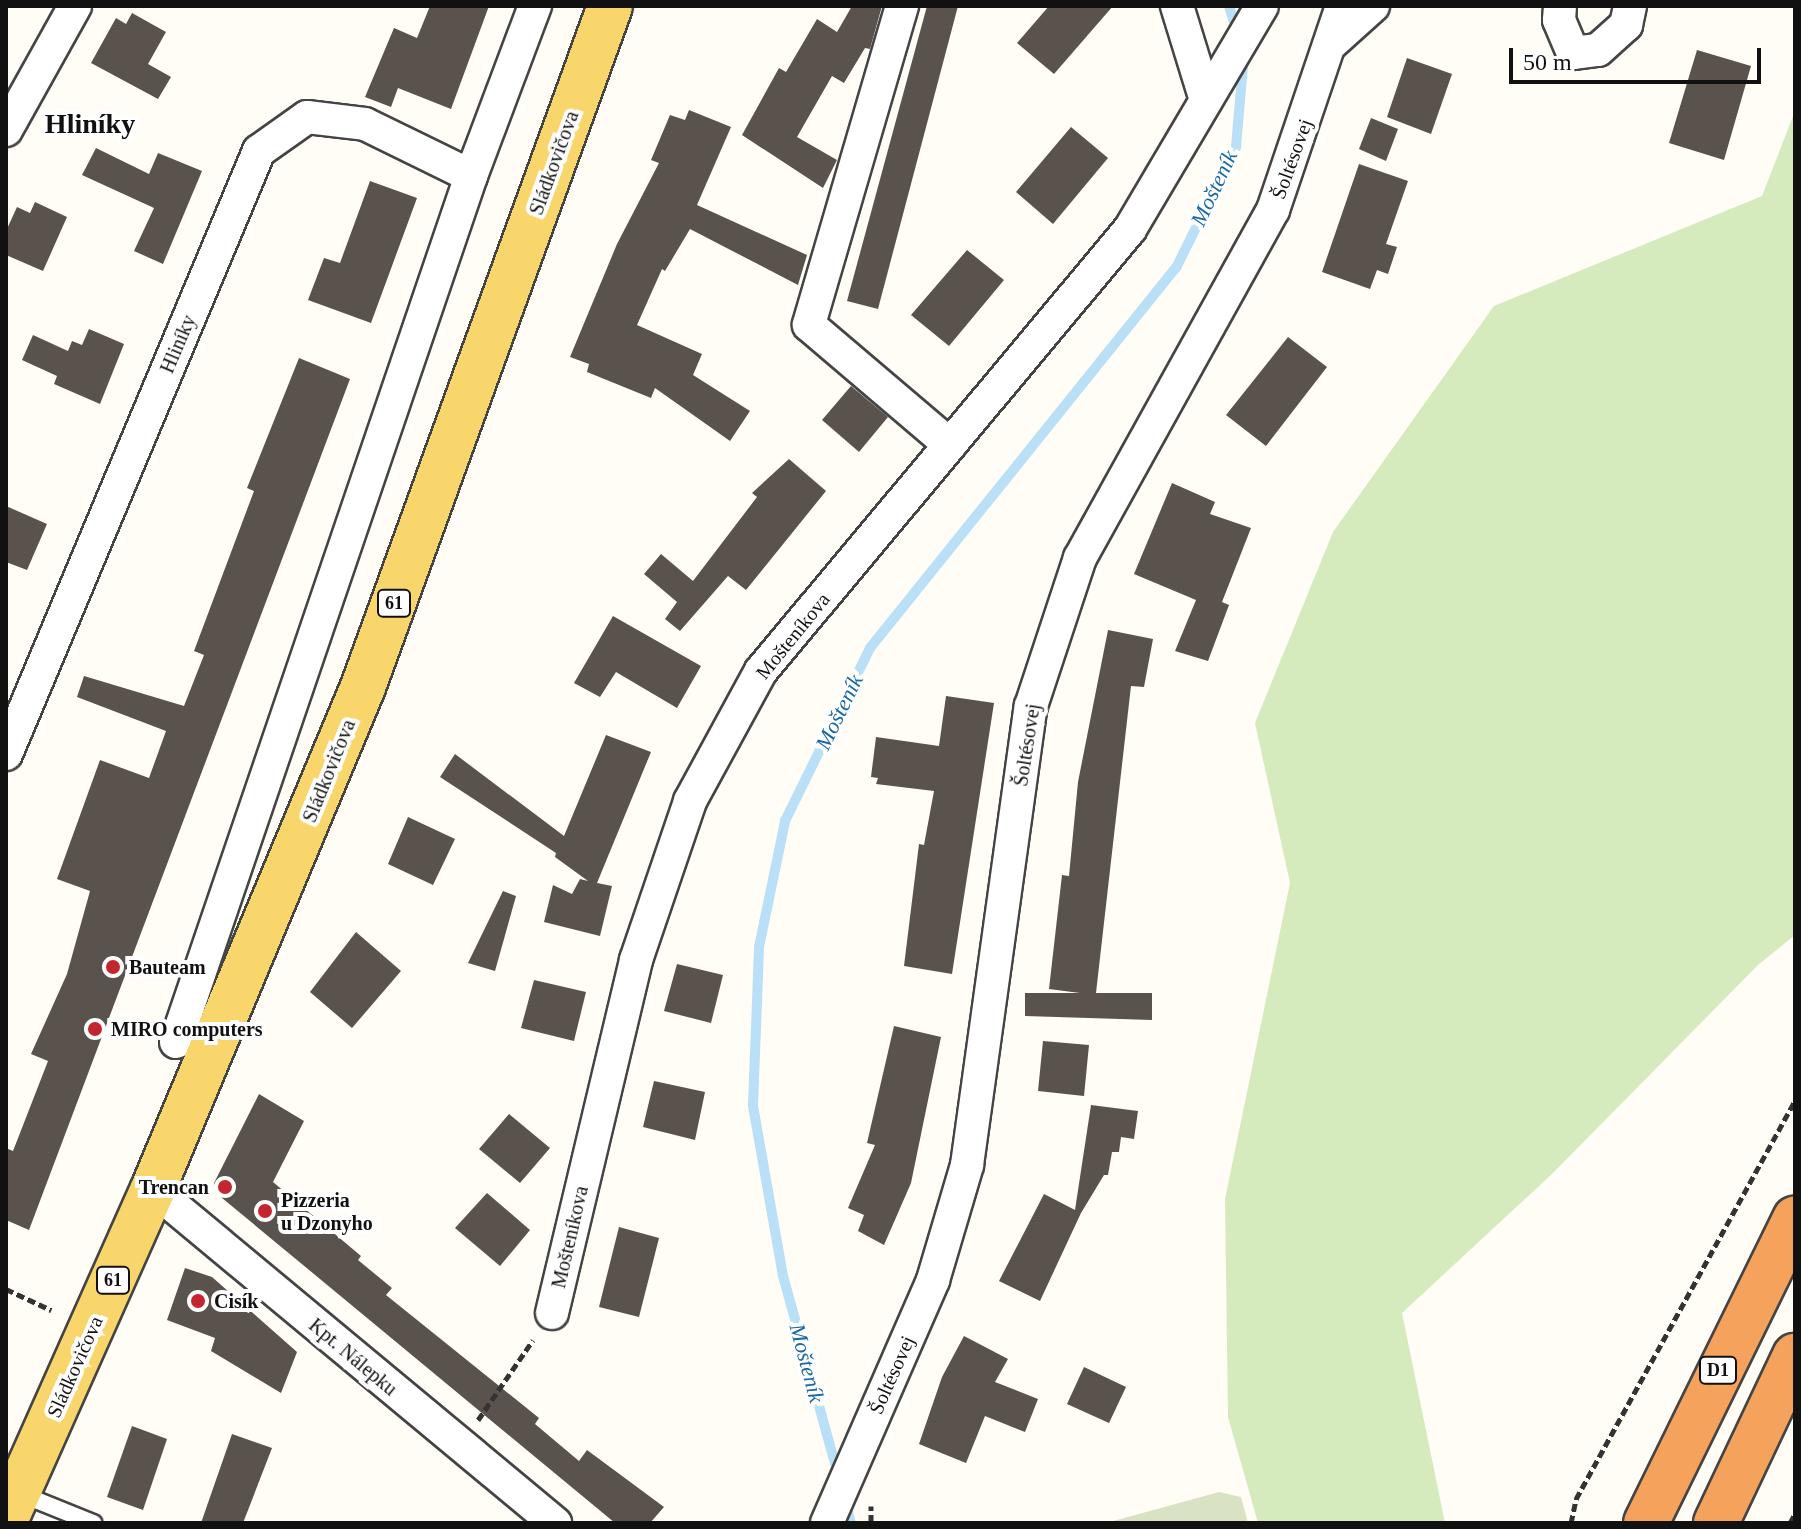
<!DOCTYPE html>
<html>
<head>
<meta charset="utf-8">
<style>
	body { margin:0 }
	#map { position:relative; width:1801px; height:1529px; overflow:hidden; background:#fffdf5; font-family:"Times New Roman",serif }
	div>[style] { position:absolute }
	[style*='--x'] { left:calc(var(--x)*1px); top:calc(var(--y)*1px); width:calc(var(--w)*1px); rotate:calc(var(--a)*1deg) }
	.green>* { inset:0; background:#d5ebbd }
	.cemetery>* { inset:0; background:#d9e3c4 }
	.stream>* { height:10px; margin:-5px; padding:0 5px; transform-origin:5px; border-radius:5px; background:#b9e0f7 }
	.building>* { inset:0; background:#5a524d }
	.path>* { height:5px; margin-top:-2.5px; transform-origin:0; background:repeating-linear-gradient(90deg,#333 0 8px,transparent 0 12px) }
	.roads { filter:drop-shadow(2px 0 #444) drop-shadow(-2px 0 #444) drop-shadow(0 2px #444) drop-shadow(0 -2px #444) }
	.service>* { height:16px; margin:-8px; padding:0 8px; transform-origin:8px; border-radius:8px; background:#fff }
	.minor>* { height:32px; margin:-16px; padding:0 16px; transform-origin:16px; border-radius:16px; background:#fff }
	.primary>* { height:44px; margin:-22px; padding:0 22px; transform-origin:22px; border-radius:22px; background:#f9d66b }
	.motorway>* { height:44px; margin:-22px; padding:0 22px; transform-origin:22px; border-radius:22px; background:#f5a25d }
	.dots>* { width:22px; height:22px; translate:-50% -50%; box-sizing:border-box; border:4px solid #fff; border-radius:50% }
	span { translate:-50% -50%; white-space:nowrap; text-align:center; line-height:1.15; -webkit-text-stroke:8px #fff; paint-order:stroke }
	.shield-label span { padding:2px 6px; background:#fff; border:2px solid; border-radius:6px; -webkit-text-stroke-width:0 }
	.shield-label { font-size:18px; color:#111; font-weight:700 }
	.street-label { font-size:20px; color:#111 }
	.poi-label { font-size:20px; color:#111; font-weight:700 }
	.left { translate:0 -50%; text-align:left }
	.right { translate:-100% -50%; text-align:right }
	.water-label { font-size:22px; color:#1768a6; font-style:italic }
	.district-label { font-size:28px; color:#111; font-weight:700 }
	.frame { position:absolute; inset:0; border:8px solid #111; pointer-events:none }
	.scale { position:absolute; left:1509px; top:48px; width:252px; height:36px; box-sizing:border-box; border:4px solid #111; border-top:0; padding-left:10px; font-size:24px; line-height:28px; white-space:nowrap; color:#111; -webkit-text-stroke:6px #fff; paint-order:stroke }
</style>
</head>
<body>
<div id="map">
	<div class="green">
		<div style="clip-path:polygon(1795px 111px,1795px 935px,1758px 965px,1552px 1174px,1402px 1313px,1445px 1523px,1258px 1523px,1228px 1417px,1225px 1199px,1290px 883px,1255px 723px,1333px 532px,1494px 306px,1762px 196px)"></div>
	</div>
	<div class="cemetery">
		<div style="clip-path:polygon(1219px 1492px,1241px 1497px,1248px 1523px,1106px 1523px)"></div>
	</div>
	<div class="stream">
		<div style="--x:1229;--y:6;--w:30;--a:73"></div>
		<div style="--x:839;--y:1478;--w:210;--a:-105.5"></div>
		<div style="--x:783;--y:1276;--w:174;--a:-100"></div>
		<div style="--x:753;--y:1105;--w:158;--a:-87.8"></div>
		<div style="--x:759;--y:947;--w:129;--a:-78.3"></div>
		<div style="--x:785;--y:821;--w:193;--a:-63.8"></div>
		<div style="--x:870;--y:648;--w:488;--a:-51.2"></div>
		<div style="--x:1176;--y:268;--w:135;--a:-63.6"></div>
		<div style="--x:1236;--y:147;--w:93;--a:-85.1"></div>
		<div style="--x:845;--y:1501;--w:23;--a:75"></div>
	</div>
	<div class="building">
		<div style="clip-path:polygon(430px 6px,489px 6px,451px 109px,398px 88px,391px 107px,365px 97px,394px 28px,417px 38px)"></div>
		<div style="clip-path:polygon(852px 6px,882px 6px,870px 49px,865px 48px,844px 83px,832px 76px,797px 137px,837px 160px,823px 188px,742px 135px,779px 68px,786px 72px,817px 19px,837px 32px)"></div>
		<div style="clip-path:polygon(927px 6px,958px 6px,878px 309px,847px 301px)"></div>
		<div style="clip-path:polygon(1049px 6px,1113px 6px,1054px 74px,1017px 43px)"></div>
		<div style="clip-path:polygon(132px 13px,166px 32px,148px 64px,171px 77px,158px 99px,91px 63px,116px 18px,126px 24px)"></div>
		<div style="clip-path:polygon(1697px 50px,1751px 66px,1724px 160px,1669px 143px)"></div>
		<div style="clip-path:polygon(1407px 58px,1452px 74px,1431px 134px,1387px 117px)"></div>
		<div style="clip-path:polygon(689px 110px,731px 127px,697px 205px,807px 255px,798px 285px,690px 229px,665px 271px,662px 269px,637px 325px,702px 354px,693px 375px,750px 411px,730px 441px,655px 388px,651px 398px,587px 372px,589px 364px,570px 357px,617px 244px,659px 163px,651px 160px,670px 115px,685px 120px)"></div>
		<div style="clip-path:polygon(1371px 118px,1398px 129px,1386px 161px,1359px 149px)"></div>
		<div style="clip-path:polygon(1071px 127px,1108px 158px,1053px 224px,1016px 192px)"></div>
		<div style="clip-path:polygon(96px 148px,149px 174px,158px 153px,202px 171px,163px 264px,134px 251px,154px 208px,82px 175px)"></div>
		<div style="clip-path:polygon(1359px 164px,1408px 181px,1386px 244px,1397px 247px,1388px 274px,1377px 270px,1370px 289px,1322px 272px)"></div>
		<div style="clip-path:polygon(370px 181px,417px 198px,371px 323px,308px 300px,324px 258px,340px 263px)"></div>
		<div style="clip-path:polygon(35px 202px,67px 217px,43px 271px,6px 255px,6px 231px,17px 207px,30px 213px)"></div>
		<div style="clip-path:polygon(967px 250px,1004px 280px,949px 346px,911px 315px)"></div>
		<div style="clip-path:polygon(89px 329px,124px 344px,100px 404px,54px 384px,57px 376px,22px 360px,33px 335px,68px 351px,72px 341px,82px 345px)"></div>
		<div style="clip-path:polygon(1288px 337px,1327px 367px,1266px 446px,1226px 415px)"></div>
		<div style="clip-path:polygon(299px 358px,350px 379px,29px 1230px,6px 1220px,6px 1148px,13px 1151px,48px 1061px,31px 1054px,67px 974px,90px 891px,57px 879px,100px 760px,149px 778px,166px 731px,77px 697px,84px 676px,184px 706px,204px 655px,194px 651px,254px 491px,247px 488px)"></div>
		<div style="clip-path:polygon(851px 386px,888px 417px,859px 452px,822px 420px)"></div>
		<div style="clip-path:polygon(789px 459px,826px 491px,746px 590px,728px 576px,680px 631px,665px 619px,677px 602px,644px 574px,661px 554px,693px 581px,757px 497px,752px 493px)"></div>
		<div style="clip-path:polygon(1172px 483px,1215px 502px,1210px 514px,1251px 528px,1222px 602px,1229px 605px,1208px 661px,1175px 651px,1196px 600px,1134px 574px)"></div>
		<div style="clip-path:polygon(6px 506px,47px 524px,27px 570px,6px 562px)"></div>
		<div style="clip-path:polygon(613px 616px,701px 666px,677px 708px,616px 672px,600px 697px,574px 683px)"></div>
		<div style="clip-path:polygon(1108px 630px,1153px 639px,1144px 687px,1131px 686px,1096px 993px,1152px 993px,1152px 1020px,1025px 1016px,1025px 993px,1080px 993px,1049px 989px,1062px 875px,1069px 876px,1078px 782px)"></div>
		<div style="clip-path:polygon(946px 696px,994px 703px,952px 974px,904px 966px,919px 844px,924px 845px,934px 791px,876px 784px,878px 778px,871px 777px,876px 737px,939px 746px)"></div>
		<div style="clip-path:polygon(606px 735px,651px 752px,597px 883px,612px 886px,600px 936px,544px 922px,553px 885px,572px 894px,580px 879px,588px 881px,555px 857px,556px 853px,440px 777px,455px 754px,564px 836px)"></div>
		<div style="clip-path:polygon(408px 817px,455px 839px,433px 885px,388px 864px)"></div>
		<div style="clip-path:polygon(503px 891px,516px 896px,495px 971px,468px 963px)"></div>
		<div style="clip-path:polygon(356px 932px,401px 971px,352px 1028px,310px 992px)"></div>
		<div style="clip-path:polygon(677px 964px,723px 975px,711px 1023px,664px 1011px)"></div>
		<div style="clip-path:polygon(534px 980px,586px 992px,574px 1041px,521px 1028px)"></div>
		<div style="clip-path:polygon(894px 1026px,941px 1037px,911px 1183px,884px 1245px,858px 1231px,864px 1215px,848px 1208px,875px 1145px,867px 1143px)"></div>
		<div style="clip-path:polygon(1043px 1041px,1089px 1045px,1084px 1096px,1038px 1091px)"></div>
		<div style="clip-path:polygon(654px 1081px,705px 1092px,695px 1140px,643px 1127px)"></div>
		<div style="clip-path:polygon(259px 1094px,304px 1121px,273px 1182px,361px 1256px,358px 1260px,392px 1288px,386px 1295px,539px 1418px,535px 1424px,579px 1461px,587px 1450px,664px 1507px,650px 1523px,615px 1523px,216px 1193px,214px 1183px)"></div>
		<div style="clip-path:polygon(1091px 1105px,1138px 1111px,1134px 1139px,1121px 1137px,1119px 1152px,1112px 1152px,1108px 1175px,1104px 1175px,1081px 1213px,1040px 1301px,999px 1281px,1044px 1194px,1075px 1210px)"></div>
		<div style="clip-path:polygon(509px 1114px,550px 1148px,520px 1183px,479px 1149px)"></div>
		<div style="clip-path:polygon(487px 1193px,530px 1230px,500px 1266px,455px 1228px)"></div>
		<div style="clip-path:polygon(619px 1227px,659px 1238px,639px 1317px,599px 1307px)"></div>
		<div style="clip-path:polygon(185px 1268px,212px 1277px,297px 1352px,281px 1393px,211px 1351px,215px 1338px,167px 1320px)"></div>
		<div style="clip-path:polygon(964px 1336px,1008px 1359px,995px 1382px,1038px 1399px,1025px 1432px,985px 1416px,966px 1463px,919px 1444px,942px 1377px)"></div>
		<div style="clip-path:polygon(1084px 1367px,1126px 1387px,1109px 1423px,1067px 1404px)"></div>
		<div style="clip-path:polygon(132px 1426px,167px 1439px,143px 1510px,107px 1497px)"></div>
		<div style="clip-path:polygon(232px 1434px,272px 1448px,243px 1523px,201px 1523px)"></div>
	</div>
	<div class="path">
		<div style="--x:6;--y:1289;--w:50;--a:25"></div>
		<div style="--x:478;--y:1420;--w:97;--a:-55.5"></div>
		<div style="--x:871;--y:1523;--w:17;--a:-90"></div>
		<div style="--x:1571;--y:1523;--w:25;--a:-78"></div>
		<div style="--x:1576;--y:1499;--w:454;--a:-61.2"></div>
		<div style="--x:1790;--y:1523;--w:10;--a:-61"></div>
	</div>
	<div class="roads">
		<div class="service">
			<div style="--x:21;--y:1494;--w:78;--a:21.9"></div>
		</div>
		<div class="minor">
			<div style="--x:902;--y:6;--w:332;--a:106.3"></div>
			<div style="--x:809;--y:325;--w:185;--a:40.4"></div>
			<div style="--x:1177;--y:6;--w:98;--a:72.9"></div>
			<div style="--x:1560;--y:6;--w:14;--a:94"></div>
			<div style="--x:1559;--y:20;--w:36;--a:67"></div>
			<div style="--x:1573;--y:53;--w:25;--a:-7"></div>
			<div style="--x:1598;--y:50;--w:38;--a:-42"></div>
			<div style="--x:1626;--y:25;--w:19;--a:-78"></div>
			<div style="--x:1333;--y:42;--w:54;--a:-42"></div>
			<div style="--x:6;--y:130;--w:142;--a:-60.9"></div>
			<div style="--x:6;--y:754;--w:654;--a:-67.24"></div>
			<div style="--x:259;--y:151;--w:59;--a:-35.3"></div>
			<div style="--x:307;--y:117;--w:58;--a:6.9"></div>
			<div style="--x:365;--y:124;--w:118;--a:26.1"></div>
			<div style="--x:176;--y:1042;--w:915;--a:-71.19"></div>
			<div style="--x:471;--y:176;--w:182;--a:-69.4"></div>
			<div style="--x:153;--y:1189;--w:523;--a:39.72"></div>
			<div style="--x:552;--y:1313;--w:363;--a:-76.6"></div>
			<div style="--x:636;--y:960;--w:168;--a:-71.2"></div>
			<div style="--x:690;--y:801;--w:148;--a:-61.4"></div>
			<div style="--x:761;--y:671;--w:576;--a:-50.14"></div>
			<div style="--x:1130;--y:229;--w:259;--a:-59.4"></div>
			<div style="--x:827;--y:1523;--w:265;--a:-66.4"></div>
			<div style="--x:933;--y:1280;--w:120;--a:-73.5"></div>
			<div style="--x:967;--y:1165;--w:463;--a:-82.1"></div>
			<div style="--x:1031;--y:706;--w:156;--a:-71.7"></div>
			<div style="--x:1080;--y:558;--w:398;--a:-61"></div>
			<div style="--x:1273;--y:210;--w:215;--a:-71.3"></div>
		</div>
		<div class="primary">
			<div style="--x:6;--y:1519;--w:361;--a:-66"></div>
			<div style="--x:153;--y:1189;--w:544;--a:-67.3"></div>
			<div style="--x:363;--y:687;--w:724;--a:-70.06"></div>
		</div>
		<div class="motorway">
			<div style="--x:1646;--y:1523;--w:339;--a:-63.9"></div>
			<div style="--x:1716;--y:1523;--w:185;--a:-64.7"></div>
		</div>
	</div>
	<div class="dots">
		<div style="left:113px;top:967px;background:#c4262e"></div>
		<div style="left:95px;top:1029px;background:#c4262e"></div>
		<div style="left:225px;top:1187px;background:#c4262e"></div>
		<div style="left:265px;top:1211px;background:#c4262e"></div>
		<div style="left:198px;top:1301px;background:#c4262e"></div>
	</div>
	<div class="shield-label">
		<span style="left:394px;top:603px">61</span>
		<span style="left:113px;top:1280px">61</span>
		<span style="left:1718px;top:1370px">D1</span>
	</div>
	<div class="street-label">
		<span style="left:1292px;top:159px;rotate:-70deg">Šoltésovej</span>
		<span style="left:554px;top:163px;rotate:-70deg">Sládkovičova</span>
		<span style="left:178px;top:344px;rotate:-67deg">Hliníky</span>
		<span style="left:793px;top:636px;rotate:-51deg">Mošteníkova</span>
		<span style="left:1027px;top:745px;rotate:-81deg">Šoltésovej</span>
		<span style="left:329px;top:771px;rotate:-68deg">Sládkovičova</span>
		<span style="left:570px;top:1237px;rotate:-77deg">Mošteníkova</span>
		<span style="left:353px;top:1357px;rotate:40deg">Kpt. Nálepku</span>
		<span style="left:75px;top:1367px;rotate:-66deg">Sládkovičova</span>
		<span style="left:892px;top:1375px;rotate:-66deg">Šoltésovej</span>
	</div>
	<div class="poi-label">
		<span class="left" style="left:129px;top:967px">Bauteam</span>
		<span class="left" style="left:111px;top:1029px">MIRO computers</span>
		<span class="right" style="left:209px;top:1187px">Trencan</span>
		<span class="left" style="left:281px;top:1212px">Pizzeria<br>u Dzonyho</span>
		<span class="left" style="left:214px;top:1301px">Cisík</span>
	</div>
	<div class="water-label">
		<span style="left:1214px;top:188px;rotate:-65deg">Mošteník</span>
		<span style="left:839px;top:712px;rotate:-64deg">Mošteník</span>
		<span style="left:807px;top:1363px;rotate:75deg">Mošteník</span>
	</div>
	<div class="district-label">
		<span style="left:90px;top:124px">Hliníky</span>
	</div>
	<div class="frame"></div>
	<div class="scale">50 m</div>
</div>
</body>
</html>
